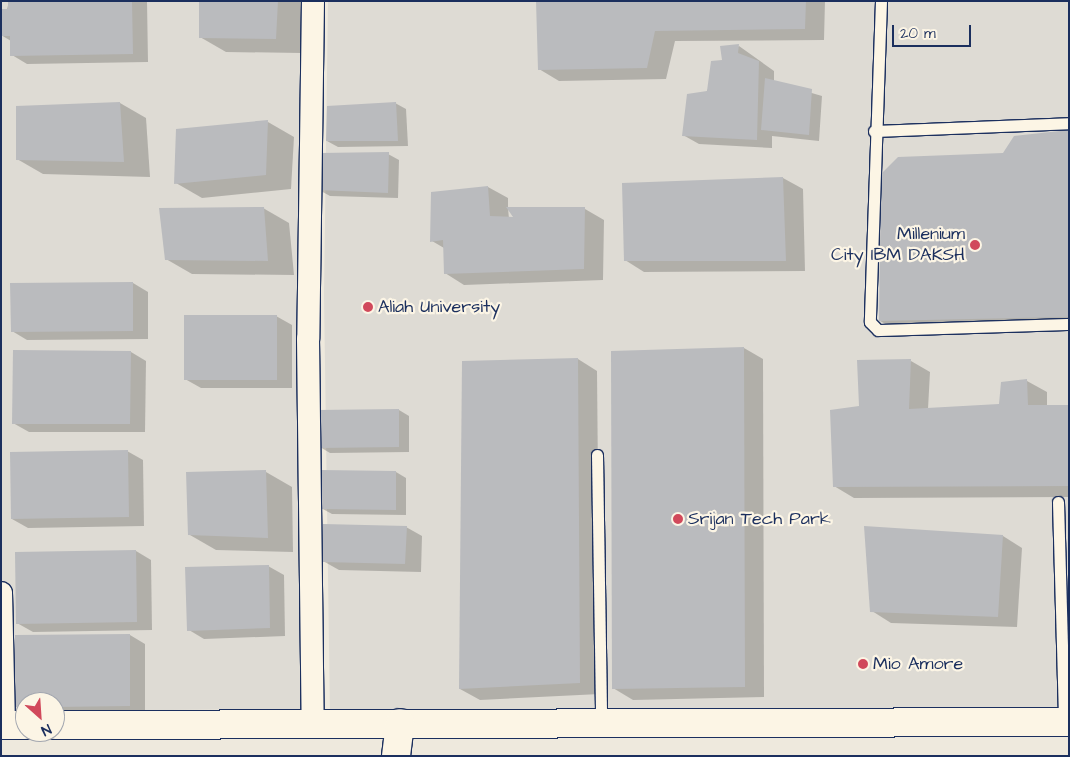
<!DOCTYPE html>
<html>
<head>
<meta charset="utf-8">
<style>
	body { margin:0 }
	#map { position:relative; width:1070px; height:757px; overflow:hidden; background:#eee9dd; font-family:"Architects Daughter",sans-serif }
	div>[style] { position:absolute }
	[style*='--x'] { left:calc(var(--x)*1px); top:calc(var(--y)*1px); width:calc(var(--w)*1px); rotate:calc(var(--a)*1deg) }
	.built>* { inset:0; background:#dedbd4 }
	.shadow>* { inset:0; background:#0003 }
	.building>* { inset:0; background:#babbbe }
	.roads { filter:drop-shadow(1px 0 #1b2f5e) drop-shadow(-1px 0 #1b2f5e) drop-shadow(0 1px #1b2f5e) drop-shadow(0 -1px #1b2f5e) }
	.lane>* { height:11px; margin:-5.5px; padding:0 5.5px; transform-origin:5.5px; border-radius:5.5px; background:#fcf5e5 }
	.street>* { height:22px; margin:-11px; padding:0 11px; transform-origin:11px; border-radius:11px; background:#fcf5e5 }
	.secondary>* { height:28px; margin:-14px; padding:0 14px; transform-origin:14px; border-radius:14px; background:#fcf5e5 }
	.dots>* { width:14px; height:14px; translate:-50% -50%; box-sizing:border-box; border:2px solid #fcf5e5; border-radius:50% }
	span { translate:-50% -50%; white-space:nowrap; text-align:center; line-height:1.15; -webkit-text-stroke:4.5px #fcf5e5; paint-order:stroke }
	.poi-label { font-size:18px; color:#1b2f5e }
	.right { translate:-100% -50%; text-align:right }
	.left { translate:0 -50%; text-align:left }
	.frame { position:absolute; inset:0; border:2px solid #1b2f5e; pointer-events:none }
	.north { position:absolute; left:15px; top:692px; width:50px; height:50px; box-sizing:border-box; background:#fcf5e5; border:1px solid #a2a6af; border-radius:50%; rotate:154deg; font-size:14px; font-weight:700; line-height:20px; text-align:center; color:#1b2f5e }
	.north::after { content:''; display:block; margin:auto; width:18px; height:22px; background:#d1495b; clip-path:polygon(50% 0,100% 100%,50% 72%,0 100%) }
	.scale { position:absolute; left:892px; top:25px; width:79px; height:22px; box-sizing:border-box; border:2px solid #1b2f5e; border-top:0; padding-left:6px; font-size:15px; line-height:18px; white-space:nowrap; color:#1b2f5e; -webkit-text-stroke:4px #fcf5e5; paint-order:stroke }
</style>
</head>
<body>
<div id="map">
	<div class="built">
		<div style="clip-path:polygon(1px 1px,304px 1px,301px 709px,55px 711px,55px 702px,25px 702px,25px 711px,1px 712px)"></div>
		<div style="clip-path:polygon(328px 1px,1069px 1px,1069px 712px,330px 715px,324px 294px)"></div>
	</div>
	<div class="shadow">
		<div style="clip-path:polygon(9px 1px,147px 1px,148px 62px,27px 64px,12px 55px,11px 41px,1px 35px)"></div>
		<div style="clip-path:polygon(201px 1px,303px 1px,301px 53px,226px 52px,200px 37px)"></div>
		<div style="clip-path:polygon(537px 1px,825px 1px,824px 40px,675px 41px,666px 79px,559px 81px,539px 69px)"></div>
		<div style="clip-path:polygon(739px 46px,774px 71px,774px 82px,822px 96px,819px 141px,772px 136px,772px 148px,699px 144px,683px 135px,723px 61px)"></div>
		<div style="clip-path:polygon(120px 103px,146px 118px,150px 177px,43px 174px,17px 159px)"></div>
		<div style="clip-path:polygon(395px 103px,406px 109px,408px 146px,338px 147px,327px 141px)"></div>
		<div style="clip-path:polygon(268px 122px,294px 137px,291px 189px,202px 198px,176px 183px)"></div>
		<div style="clip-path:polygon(1069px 132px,1069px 328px,900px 332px,880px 321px,1004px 154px)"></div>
		<div style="clip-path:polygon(388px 154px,399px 160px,398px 198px,330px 196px,319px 190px)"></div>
		<div style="clip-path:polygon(783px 178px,803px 189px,805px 271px,644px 272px,625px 260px)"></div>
		<div style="clip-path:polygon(evenodd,488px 187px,508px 198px,508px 208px,585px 209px,604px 220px,603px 280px,464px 285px,445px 273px,444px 248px,432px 241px,432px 193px,488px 187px,508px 208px,515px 219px,509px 219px,508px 208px)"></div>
		<div style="clip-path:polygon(263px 208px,289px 223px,294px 275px,192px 274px,166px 259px)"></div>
		<div style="clip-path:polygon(133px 283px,148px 292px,148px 339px,27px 340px,12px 331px)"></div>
		<div style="clip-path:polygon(276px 316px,292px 325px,292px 388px,201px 388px,185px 379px)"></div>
		<div style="clip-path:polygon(744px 348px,763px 359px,764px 697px,633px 700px,613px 688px)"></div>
		<div style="clip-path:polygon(131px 352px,146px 361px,145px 432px,29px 432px,13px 423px)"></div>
		<div style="clip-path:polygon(578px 359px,597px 371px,600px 694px,480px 700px,460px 689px)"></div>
		<div style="clip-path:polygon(911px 361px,930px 372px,928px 409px,1000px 405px,1002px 383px,1027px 381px,1047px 392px,1047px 406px,1069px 407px,1069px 497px,854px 498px,834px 486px,860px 407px)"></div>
		<div style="clip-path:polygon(399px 410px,409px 416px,409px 452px,330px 453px,320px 447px,320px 411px)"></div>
		<div style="clip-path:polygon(127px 451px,143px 460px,144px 526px,28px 528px,12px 519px)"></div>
		<div style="clip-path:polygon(266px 472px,292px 487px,293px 552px,216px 550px,190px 535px)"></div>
		<div style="clip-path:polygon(396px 472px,406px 478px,406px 515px,332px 514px,321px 508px)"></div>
		<div style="clip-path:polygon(406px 527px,422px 536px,421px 572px,339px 570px,323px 561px)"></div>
		<div style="clip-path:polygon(1003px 536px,1022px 548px,1017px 627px,891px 623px,872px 611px)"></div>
		<div style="clip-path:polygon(136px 551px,151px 560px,152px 630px,33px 632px,17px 623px,16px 553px)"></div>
		<div style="clip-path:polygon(268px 566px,284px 575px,285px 636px,204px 639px,189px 630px)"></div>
		<div style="clip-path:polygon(130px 635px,145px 644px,145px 714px,55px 715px,55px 702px,25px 702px,25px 711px,17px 707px)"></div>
	</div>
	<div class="building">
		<div style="clip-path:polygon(8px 1px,132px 1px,133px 54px,10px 56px,10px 36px,1px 36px,1px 9px,8px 9px)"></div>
		<div style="clip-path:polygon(199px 1px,278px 1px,276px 39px,199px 38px)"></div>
		<div style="clip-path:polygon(536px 1px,806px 1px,805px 29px,655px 31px,647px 68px,538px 70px)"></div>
		<div style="clip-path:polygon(739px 44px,738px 53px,759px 61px,757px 140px,682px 136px,687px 94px,707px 91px,711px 61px,722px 60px,720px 46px)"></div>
		<div style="clip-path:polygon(765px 78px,812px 89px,809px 135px,761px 130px)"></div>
		<div style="clip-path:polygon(120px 102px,124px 162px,16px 160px,16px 106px)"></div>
		<div style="clip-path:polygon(396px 102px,398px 141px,326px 141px,327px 106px)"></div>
		<div style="clip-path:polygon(268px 120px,266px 175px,174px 184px,176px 129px)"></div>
		<div style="clip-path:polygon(1069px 130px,1069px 317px,879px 321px,881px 174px,898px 157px,1003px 153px,1014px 136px)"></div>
		<div style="clip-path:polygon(389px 152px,388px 193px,318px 190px,319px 153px)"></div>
		<div style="clip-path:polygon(783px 177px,786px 261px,624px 261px,622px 183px)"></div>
		<div style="clip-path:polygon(488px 186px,490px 216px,513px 217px,506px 207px,585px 207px,584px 269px,444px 274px,443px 240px,430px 242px,431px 192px)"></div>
		<div style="clip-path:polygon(264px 207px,268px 261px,165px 260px,159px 208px)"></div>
		<div style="clip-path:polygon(133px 282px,133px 331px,11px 332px,10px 283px)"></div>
		<div style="clip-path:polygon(184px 315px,277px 315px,277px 380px,184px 380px)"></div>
		<div style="clip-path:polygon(744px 347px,745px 687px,612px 689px,611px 351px)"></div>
		<div style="clip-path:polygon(13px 350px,131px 351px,130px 424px,12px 424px)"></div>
		<div style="clip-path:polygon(578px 358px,580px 683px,459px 689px,462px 361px)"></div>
		<div style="clip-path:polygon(911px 359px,909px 409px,999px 404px,1001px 382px,1027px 379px,1028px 405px,1069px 405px,1069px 486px,833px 487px,830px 410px,859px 406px,857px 360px)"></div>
		<div style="clip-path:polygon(399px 409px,399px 447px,319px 448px,318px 410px)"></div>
		<div style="clip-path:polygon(128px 450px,129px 517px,11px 519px,10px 452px)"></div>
		<div style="clip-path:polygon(266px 470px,268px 538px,188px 535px,186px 472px)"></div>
		<div style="clip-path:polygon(320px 470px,396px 471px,396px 510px,320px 509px)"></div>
		<div style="clip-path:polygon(323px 524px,407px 526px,405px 564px,322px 562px)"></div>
		<div style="clip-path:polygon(864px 526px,1003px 535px,998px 617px,870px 612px)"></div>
		<div style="clip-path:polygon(136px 550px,137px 622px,16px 624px,15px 552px)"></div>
		<div style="clip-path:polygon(269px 565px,270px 628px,187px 631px,185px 567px)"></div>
		<div style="clip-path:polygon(130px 634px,130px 706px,55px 707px,55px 702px,25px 702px,25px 707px,15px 707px,15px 635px)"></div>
	</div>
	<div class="roads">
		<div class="lane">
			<div style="--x:881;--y:1;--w:321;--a:92"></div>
			<div style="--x:870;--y:322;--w:11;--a:45"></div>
			<div style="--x:878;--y:330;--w:191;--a:-1.8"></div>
			<div style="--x:874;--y:131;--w:195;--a:-2.3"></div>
			<div style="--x:597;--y:455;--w:268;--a:89.1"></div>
			<div style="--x:1058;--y:502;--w:220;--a:88.4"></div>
		</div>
		<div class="street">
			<div style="--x:313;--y:1;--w:338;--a:90.8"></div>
			<div style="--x:308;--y:339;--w:385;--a:89.3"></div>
			<div style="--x:1;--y:593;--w:132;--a:88.7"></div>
		</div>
		<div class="secondary">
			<div style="--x:1;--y:725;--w:24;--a:0"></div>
			<div style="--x:55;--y:725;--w:1014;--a:-0.17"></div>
			<div style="--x:396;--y:756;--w:33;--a:-83"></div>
		</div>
	</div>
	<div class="dots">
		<div style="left:975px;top:245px;background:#d1495b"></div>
		<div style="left:368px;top:307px;background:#d1495b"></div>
		<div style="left:678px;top:519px;background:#d1495b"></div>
		<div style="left:863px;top:664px;background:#d1495b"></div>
	</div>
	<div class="poi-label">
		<span class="right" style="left:965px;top:245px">Millenium<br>City IBM DAKSH</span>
		<span class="left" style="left:378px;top:307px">Aliah University</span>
		<span class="left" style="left:688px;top:519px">Srijan Tech Park</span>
		<span class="left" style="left:873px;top:664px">Mio Amore</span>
	</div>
	<div class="frame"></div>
	<div class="north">N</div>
	<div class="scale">20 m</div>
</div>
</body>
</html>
